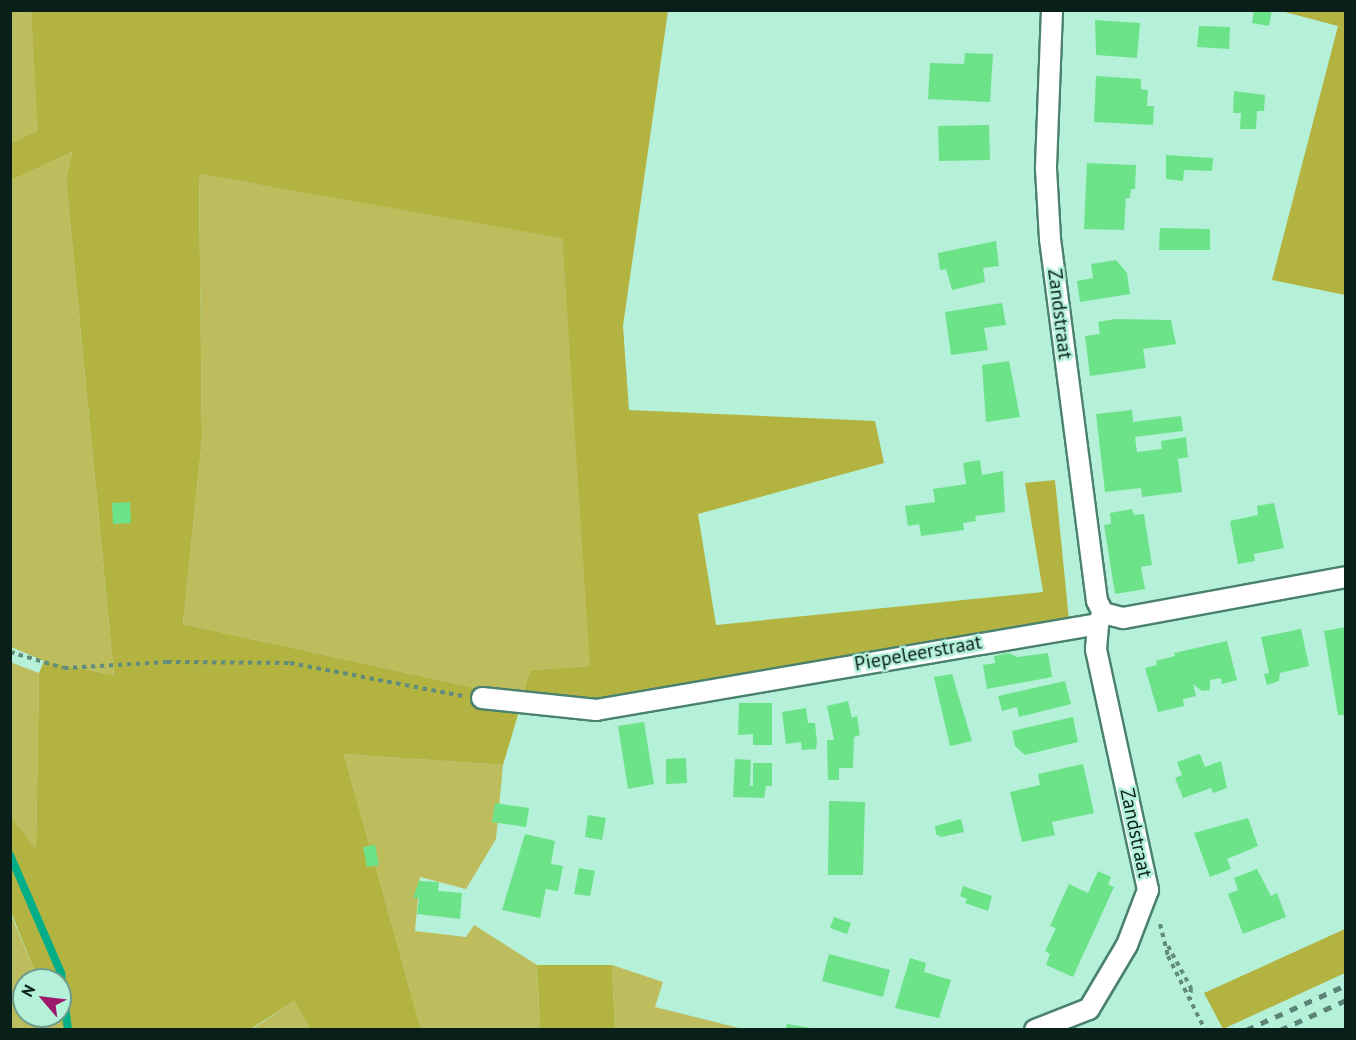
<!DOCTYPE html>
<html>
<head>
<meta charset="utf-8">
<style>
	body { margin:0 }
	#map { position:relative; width:1356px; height:1040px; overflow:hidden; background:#b5f0d9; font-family:"PT Sans",sans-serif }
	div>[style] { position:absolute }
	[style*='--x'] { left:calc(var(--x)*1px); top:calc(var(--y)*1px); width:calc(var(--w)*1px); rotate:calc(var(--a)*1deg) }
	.green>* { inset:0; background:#bdbd5d }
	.forest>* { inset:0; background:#b3b342 }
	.stream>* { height:8px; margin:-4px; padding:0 4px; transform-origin:4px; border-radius:4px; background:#00af87 }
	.building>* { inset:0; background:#6ce388 }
	.path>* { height:4px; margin-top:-2px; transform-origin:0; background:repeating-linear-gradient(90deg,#618b7b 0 4.5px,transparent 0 9px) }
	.roads { filter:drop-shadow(2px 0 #4a826f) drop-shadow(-2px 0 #4a826f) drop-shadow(0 2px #4a826f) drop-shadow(0 -2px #4a826f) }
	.minor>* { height:20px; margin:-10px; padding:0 10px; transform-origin:10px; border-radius:10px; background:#fff }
	.rail>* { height:4.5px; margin-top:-2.25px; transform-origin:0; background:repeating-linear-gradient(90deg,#5b8476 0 8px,transparent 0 16px) }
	span { translate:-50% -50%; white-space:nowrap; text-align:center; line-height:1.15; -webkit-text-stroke:5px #b5f0d9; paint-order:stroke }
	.street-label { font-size:20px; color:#082019 }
	.frame { position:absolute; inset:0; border:12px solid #082019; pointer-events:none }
	.north { position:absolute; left:12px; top:968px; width:60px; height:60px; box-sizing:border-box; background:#b5f0d9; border:2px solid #709d8c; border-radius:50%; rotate:298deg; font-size:16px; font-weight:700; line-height:24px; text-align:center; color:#082019 }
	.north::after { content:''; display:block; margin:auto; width:21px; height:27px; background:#9d196b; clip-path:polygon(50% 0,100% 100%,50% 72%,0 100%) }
</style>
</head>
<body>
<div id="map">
	<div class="green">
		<div style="clip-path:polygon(10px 11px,31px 11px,39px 132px,11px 144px)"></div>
		<div style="clip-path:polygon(72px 152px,66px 180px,114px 675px,44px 661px,11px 647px,10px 180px)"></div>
		<div style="clip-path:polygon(199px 174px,562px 237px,591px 666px,530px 670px,522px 698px,183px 624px,202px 440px)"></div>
		<div style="clip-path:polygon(10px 662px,39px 673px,36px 851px,11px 817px)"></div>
		<div style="clip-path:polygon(344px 754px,503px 765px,496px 839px,466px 889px,420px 877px,415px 931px,466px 937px,474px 925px,537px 965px,540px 1029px,421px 1029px)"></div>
		<div style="clip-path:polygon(10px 912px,38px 980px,24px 980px,24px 1016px,55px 1016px,64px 1029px,11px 1029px)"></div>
		<div style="clip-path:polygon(612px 965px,663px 982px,655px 1007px,743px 1029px,615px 1029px)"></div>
		<div style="clip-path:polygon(294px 1001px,310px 1029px,251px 1030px)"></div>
	</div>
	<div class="forest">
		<div style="clip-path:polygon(evenodd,31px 11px,668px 11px,623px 326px,629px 410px,875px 421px,884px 463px,698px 514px,716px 625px,1043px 592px,1025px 483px,1055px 480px,1069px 620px,595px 703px,523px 698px,503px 765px,344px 754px,421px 1029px,310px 1029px,294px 1001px,251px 1029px,64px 1029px,55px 1016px,60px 1016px,60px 980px,38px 980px,11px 912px,11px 817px,36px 850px,39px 673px,44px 661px,114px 675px,66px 180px,72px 152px,11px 180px,10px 144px,38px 131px,31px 11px,199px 174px,562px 238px,590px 666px,530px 670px,522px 698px,183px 624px,202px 440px,199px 174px)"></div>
		<div style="clip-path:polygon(1281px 11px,1345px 11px,1345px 295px,1272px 280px,1338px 26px)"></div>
		<div style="clip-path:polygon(1345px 929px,1345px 973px,1223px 1029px,1204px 993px)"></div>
		<div style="clip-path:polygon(537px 965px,612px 965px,615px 1029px,540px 1029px)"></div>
	</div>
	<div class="stream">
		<div style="--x:10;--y:855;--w:129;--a:66.6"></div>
		<div style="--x:61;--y:973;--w:57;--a:83"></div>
	</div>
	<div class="building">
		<div style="clip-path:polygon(1254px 10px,1272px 10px,1269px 26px,1252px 23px)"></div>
		<div style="clip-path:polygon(1095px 20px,1140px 23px,1137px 58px,1096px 55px)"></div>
		<div style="clip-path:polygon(1199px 26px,1230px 27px,1229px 49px,1197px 47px)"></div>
		<div style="clip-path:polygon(965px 53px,993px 54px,990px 102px,928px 99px,930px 63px,964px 64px)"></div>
		<div style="clip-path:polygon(1096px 76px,1141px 79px,1141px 89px,1148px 90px,1147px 106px,1154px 106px,1153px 125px,1094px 122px)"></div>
		<div style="clip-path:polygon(1234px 91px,1265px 95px,1264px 111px,1257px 111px,1256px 129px,1240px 129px,1241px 113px,1233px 113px)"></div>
		<div style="clip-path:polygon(989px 125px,990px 160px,939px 161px,938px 126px)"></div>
		<div style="clip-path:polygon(1166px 155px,1213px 158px,1212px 171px,1184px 170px,1183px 181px,1166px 179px)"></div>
		<div style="clip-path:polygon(1087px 163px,1136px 165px,1135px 189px,1131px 189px,1130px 198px,1126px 198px,1124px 230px,1084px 229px)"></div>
		<div style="clip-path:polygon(1160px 228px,1210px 229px,1210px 250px,1159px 250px)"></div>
		<div style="clip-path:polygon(996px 241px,999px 266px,983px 268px,985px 282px,952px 290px,946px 269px,940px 270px,938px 253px)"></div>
		<div style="clip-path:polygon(1116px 260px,1127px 273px,1130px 294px,1080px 302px,1077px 281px,1093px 278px,1091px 264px)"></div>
		<div style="clip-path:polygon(1002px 303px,1006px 325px,984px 328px,988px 350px,951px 355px,945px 312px)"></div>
		<div style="clip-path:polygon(1115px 319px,1171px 320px,1176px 344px,1143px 349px,1146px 368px,1090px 376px,1085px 336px,1100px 334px,1098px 322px)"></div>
		<div style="clip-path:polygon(1009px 361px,1020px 417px,986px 422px,982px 365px)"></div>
		<div style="clip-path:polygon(1132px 410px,1133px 422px,1181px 416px,1183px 431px,1135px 437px,1137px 452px,1162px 449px,1161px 441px,1186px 437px,1188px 457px,1178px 459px,1182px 492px,1142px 497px,1141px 488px,1105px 492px,1096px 414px)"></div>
		<div style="clip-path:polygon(980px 460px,982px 475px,1003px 471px,1005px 512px,975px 516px,976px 521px,963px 523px,964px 530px,921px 536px,919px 524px,908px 526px,905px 506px,935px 502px,933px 489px,966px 484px,963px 463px)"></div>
		<div style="clip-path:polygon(130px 502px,131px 523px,113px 524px,112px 503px)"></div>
		<div style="clip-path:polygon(1274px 503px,1284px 548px,1254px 554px,1255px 561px,1238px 564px,1230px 521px,1258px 515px,1257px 506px)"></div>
		<div style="clip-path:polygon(1132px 509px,1134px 515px,1144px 514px,1152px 565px,1141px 567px,1145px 589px,1115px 594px,1104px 525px,1111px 524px,1110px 513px)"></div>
		<div style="clip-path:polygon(1346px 627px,1346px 715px,1338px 715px,1324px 631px)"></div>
		<div style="clip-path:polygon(1301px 629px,1309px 666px,1280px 673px,1279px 681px,1267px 685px,1264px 674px,1269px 673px,1261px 637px)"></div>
		<div style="clip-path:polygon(1227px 641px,1237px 680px,1222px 684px,1221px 678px,1210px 680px,1210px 690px,1202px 691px,1193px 684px,1196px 696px,1183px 699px,1184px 706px,1158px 712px,1145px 668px,1157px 665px,1156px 661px,1175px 656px,1174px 653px)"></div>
		<div style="clip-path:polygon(1009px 653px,1017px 657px,1048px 653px,1052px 677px,987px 689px,983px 665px,995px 663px,994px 656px)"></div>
		<div style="clip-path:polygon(952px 674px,972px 741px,950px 746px,934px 677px)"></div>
		<div style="clip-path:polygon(1065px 681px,1071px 704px,1019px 717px,1017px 707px,1002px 711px,998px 696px)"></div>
		<div style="clip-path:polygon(848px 701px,852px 718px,857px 716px,860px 735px,854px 737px,853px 768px,839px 768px,839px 780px,828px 780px,827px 740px,834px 740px,827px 706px)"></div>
		<div style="clip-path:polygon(739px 703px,772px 703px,772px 745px,753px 745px,753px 734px,738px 735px)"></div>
		<div style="clip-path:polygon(806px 708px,808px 723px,815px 723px,817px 742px,816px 749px,802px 750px,801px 742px,786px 744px,782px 712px)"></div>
		<div style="clip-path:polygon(1073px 717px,1078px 742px,1025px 755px,1015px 746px,1012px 731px)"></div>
		<div style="clip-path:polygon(644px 722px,654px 784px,628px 789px,618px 726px)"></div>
		<div style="clip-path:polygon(1200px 754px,1205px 767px,1221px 761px,1227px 788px,1213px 793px,1211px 788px,1183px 798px,1175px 778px,1182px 775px,1177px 762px)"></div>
		<div style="clip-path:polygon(686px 758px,687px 783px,666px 784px,666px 759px)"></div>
		<div style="clip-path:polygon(735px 759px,751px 760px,750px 786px,753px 786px,753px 763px,772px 763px,772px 786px,766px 786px,764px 798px,733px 797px)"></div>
		<div style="clip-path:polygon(1083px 764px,1094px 813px,1052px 822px,1055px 835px,1022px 842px,1010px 792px,1040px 785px,1038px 774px)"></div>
		<div style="clip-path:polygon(829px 801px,865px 802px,863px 875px,828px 875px)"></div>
		<div style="clip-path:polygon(495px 803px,529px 808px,526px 827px,492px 822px)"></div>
		<div style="clip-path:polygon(588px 815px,606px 818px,602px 840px,585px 837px)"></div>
		<div style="clip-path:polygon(1248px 818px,1258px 846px,1227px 859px,1231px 869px,1210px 877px,1194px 833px)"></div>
		<div style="clip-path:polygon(961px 819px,964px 832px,941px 837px,936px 834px,935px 826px)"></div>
		<div style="clip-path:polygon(525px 834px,555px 841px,551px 864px,563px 866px,558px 891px,546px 889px,540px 918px,502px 910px)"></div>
		<div style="clip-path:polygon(375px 845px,379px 865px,367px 867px,363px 847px)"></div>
		<div style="clip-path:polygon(579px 868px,595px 871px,590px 896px,574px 894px)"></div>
		<div style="clip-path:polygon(1257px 869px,1271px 896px,1277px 893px,1286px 917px,1243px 934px,1228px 894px,1238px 890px,1234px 878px)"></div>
		<div style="clip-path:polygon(1098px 871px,1111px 877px,1108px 884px,1114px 887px,1073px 977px,1046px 965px,1050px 954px,1045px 951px,1056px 928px,1050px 926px,1069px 884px,1088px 893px)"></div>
		<div style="clip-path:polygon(419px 881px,439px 882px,438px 891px,462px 893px,460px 919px,417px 914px,419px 898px,413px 898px)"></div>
		<div style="clip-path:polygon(963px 886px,992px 896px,988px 911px,965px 903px,967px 899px,960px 896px)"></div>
		<div style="clip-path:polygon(834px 917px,851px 923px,847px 934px,830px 928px)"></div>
		<div style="clip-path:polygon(829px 954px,890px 970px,883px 997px,822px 981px)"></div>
		<div style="clip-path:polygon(910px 958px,926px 963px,924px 972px,951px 980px,939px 1018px,895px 1008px)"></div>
		<div style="clip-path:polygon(787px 1024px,811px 1028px,811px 1030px,786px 1030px)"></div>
	</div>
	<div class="path">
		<div style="--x:10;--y:652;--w:56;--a:16.5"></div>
		<div style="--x:64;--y:668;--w:103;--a:-3.3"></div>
		<div style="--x:167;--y:662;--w:123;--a:0.5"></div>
		<div style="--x:290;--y:663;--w:176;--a:10.8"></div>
		<div style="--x:1160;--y:924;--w:33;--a:76"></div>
		<div style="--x:1168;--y:956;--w:83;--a:63.4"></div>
		<div style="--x:1168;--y:946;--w:48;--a:61.3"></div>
		<div style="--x:1191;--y:988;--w:11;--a:95"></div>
	</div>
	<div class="roads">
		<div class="minor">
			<div style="--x:1052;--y:10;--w:159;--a:92.2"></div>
			<div style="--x:1046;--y:169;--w:70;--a:86.7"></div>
			<div style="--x:1050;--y:239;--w:365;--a:82.6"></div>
			<div style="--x:1097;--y:601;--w:13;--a:63"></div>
			<div style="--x:1103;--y:613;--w:21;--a:14"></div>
			<div style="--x:1123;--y:618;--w:227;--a:-10.4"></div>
			<div style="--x:482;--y:698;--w:115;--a:6"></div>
			<div style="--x:596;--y:710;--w:509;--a:-9.72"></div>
			<div style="--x:1098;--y:624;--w:12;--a:-66"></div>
			<div style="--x:1035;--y:1030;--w:58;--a:-21.3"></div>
			<div style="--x:1089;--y:1009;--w:74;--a:-59.3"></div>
			<div style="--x:1127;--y:945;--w:59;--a:-69.1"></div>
			<div style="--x:1148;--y:890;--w:247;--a:-102.2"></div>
			<div style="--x:1096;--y:649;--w:25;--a:-85"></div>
		</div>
	</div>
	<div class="rail">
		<div style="--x:1246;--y:1030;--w:110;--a:-24.2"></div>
		<div style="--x:1280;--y:1030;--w:72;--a:-24.4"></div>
	</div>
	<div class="street-label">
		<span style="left:1060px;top:314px;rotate:83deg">Zandstraat</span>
		<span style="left:918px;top:653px;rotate:-10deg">Piepeleerstraat</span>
		<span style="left:1136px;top:833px;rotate:78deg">Zandstraat</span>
	</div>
	<div class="frame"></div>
	<div class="north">N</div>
</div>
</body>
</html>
